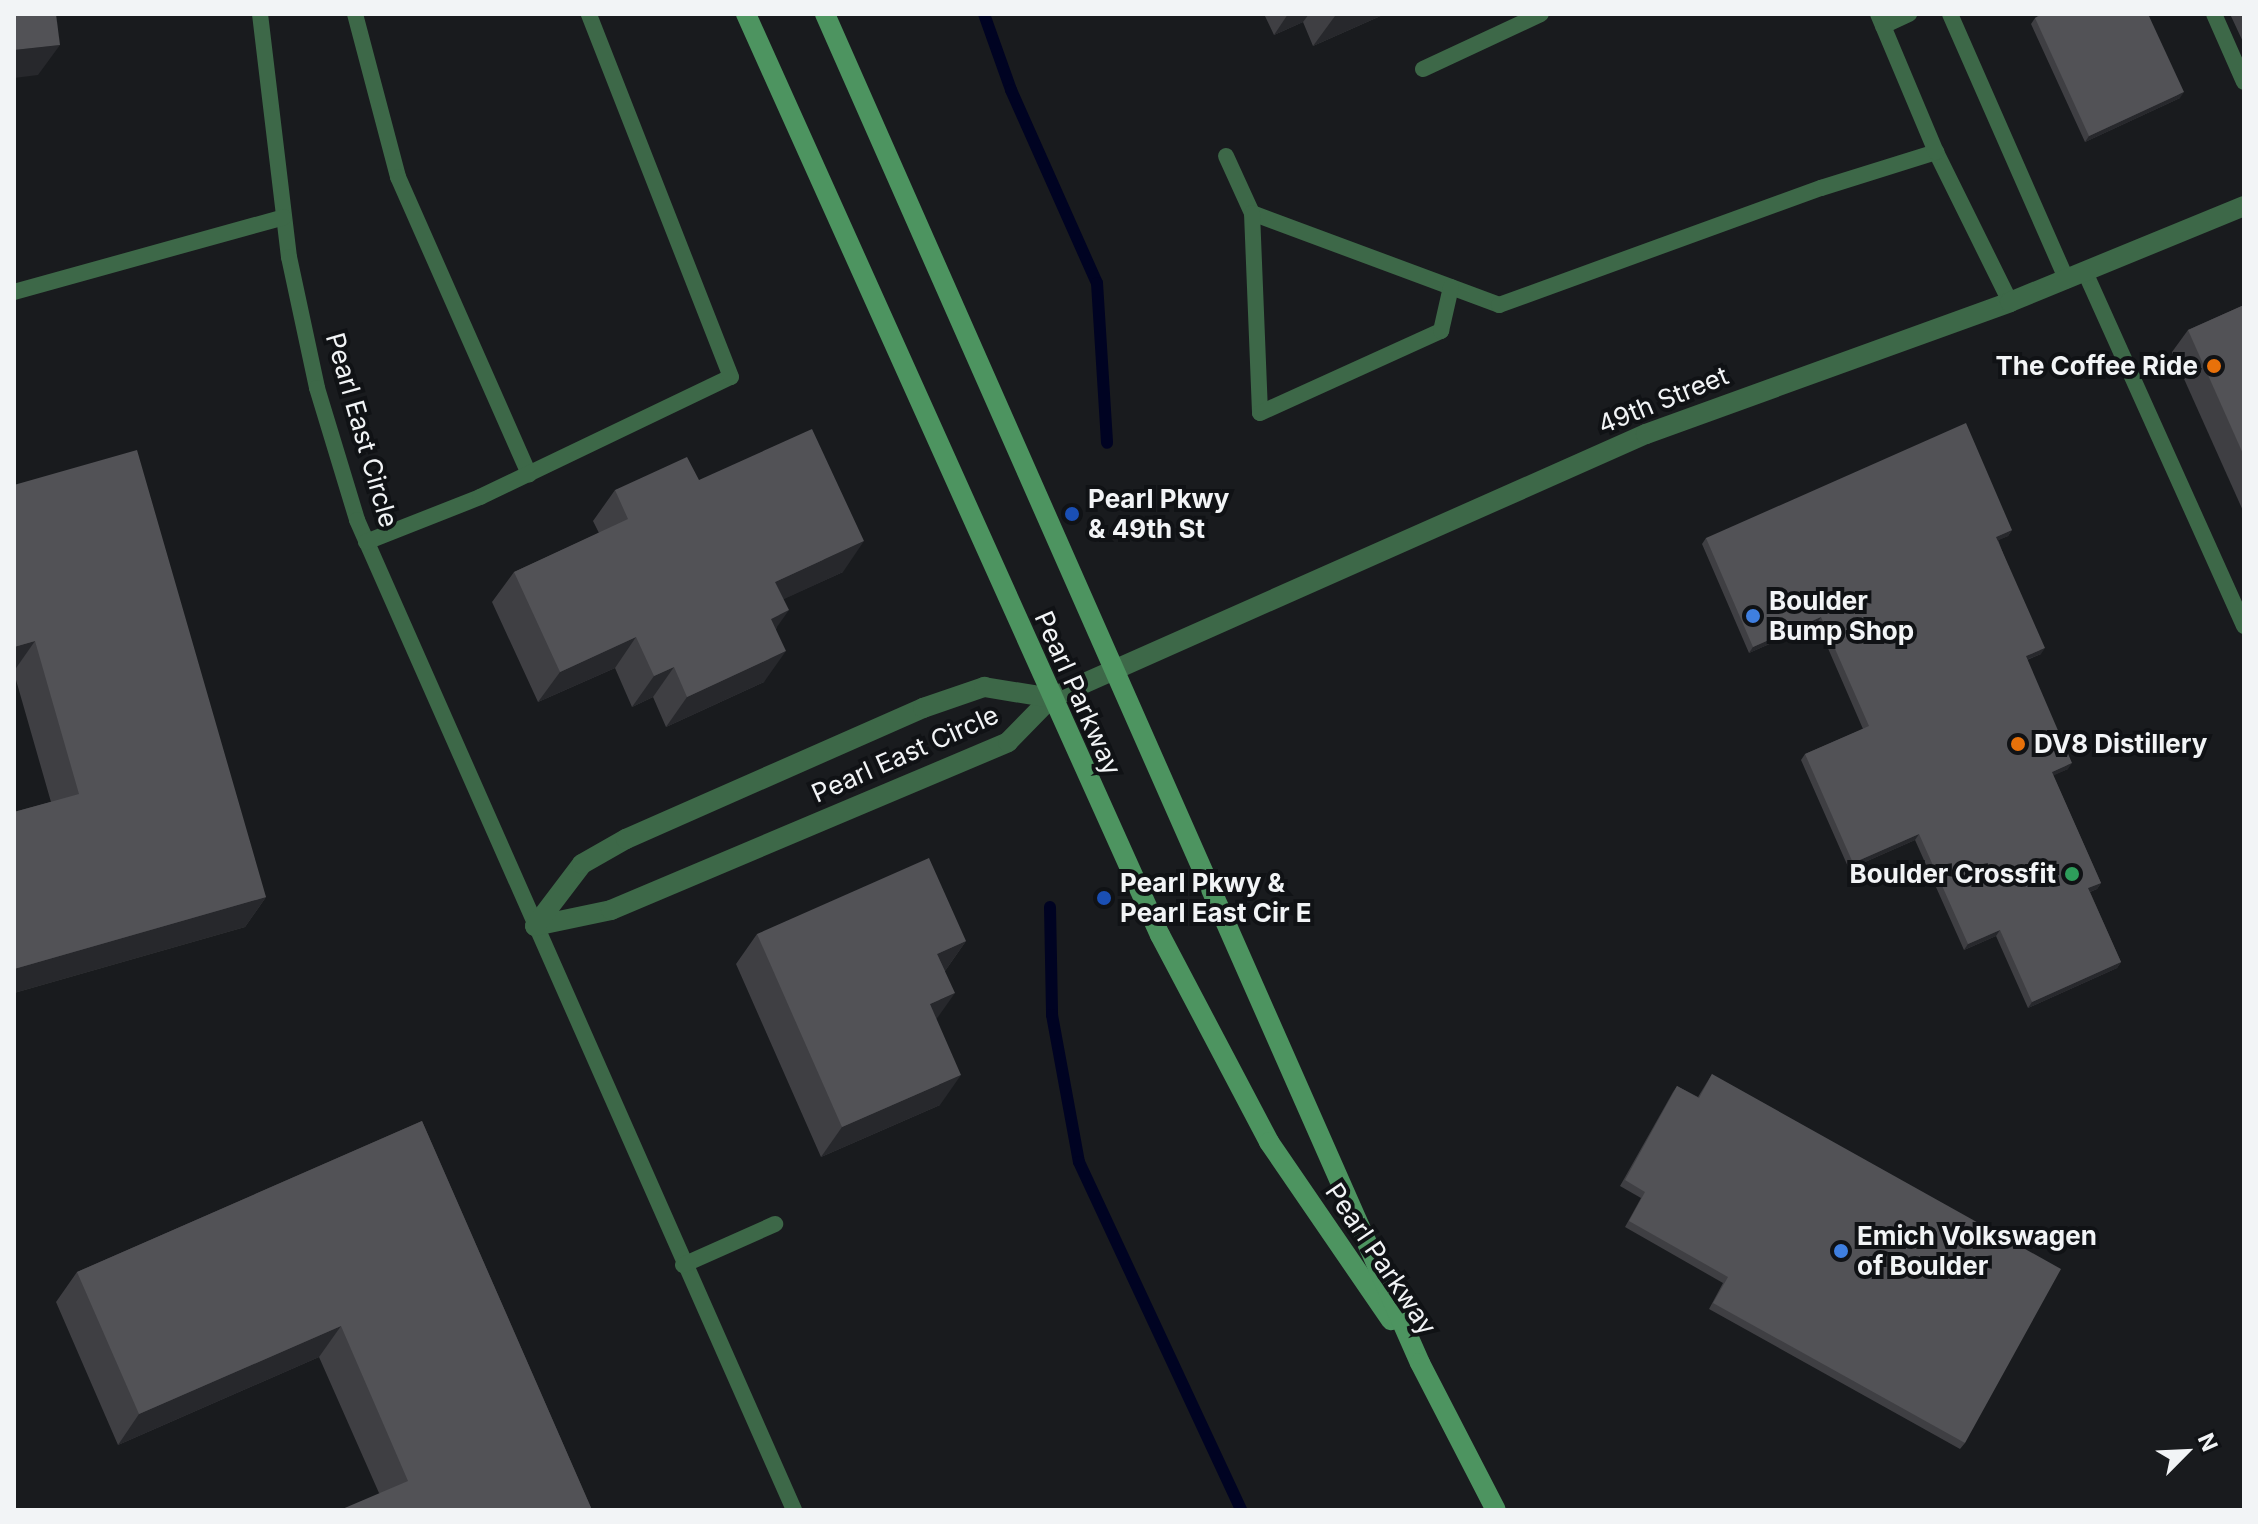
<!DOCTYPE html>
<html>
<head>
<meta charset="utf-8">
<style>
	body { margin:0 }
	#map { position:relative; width:2258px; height:1524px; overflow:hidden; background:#191b1e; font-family:Inter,sans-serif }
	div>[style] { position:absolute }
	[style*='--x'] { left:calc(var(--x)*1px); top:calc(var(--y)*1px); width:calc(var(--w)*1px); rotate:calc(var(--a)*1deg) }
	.stream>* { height:12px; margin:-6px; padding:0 6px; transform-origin:6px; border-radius:6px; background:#000322 }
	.service>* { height:16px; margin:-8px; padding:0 8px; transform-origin:8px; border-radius:8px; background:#3d6848 }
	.minor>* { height:20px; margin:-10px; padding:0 10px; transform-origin:10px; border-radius:10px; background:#3d6848 }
	.secondary>* { height:20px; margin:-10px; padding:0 10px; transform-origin:10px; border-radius:10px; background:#4d9460 }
	.wall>* { inset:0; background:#3f3f43 }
	.shaded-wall>* { inset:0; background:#27282c }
	.building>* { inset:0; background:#525256 }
	.dots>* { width:22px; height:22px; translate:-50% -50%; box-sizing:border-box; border:4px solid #101215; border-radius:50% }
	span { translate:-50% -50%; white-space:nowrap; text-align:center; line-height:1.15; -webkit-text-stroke:8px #101215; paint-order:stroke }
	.poi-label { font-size:26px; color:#f2f4f6; font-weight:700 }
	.right { translate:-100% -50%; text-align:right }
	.left { translate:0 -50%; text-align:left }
	.street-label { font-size:26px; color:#f2f4f6 }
	.frame { position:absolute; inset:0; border:16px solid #f2f4f6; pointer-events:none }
	.north { position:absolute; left:2146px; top:1412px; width:80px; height:80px; -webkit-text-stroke:6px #101215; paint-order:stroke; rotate:66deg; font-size:22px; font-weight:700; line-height:32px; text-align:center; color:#f2f4f6 }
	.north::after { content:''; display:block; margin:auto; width:28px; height:36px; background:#f2f4f6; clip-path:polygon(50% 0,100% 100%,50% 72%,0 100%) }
</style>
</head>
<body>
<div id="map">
	<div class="stream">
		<div style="--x:984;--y:14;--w:81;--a:70.4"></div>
		<div style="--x:1011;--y:90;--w:211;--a:66"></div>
		<div style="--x:1097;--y:283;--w:160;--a:86.4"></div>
		<div style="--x:1050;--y:907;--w:108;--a:88.9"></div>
		<div style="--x:1052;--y:1015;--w:149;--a:79.6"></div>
		<div style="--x:1079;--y:1162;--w:384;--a:65"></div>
	</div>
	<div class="service">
		<div style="--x:260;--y:14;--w:245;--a:83.2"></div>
		<div style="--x:289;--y:257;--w:134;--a:77.9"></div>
		<div style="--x:317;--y:388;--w:138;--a:73.1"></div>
		<div style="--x:357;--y:520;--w:1082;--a:66.18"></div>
		<div style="--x:355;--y:14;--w:169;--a:75.2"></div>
		<div style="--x:398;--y:177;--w:325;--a:66.2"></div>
		<div style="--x:1950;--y:14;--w:291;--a:66.3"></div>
		<div style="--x:2214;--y:14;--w:74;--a:66.2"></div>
		<div style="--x:1883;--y:26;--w:29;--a:-25"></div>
		<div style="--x:1423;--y:69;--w:130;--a:-25"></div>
		<div style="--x:1936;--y:152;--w:167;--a:63.7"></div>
		<div style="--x:1226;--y:156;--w:63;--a:65.5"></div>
		<div style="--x:1252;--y:213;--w:264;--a:20.4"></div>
		<div style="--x:1499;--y:305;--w:343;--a:-20"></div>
		<div style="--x:1821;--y:188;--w:121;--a:-17.4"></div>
		<div style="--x:1936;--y:152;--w:150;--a:-112.8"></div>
		<div style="--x:1252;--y:213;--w:200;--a:87.7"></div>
		<div style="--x:1260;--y:413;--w:199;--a:-24.4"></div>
		<div style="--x:1441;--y:331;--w:45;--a:-77.2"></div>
		<div style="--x:2085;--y:272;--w:388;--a:65.8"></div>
		<div style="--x:14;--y:292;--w:280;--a:-15.5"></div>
		<div style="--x:366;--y:542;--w:123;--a:-21.5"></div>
		<div style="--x:480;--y:497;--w:278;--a:-25.6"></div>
		<div style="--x:731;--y:377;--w:390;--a:-111.4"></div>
		<div style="--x:683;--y:1265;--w:101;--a:-24"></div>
	</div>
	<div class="minor">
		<div style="--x:535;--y:926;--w:78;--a:-11.9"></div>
		<div style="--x:611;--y:910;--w:431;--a:-22.9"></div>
		<div style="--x:1008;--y:742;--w:62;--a:-45.7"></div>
		<div style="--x:1051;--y:698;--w:651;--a:-23.93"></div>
		<div style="--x:1646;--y:434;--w:387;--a:-19.9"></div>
		<div style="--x:2010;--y:302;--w:253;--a:-22.3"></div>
		<div style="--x:535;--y:926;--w:78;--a:-52.8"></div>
		<div style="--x:582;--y:864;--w:51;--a:-29.6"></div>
		<div style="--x:626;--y:839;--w:325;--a:-23.8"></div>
		<div style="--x:923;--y:708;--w:65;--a:-19"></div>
		<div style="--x:984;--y:687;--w:68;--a:9.3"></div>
	</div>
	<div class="secondary">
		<div style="--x:746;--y:14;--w:1010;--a:65.8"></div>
		<div style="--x:1160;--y:935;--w:234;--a:62.2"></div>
		<div style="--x:1269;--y:1142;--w:216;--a:55.6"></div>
		<div style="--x:825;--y:14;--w:1474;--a:66.2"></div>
		<div style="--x:1420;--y:1363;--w:165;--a:62.7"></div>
	</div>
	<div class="wall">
		<div style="clip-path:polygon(1264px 14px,1385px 14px,1313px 46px,1303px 22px,1274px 35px)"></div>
		<div style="clip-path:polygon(2037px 14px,2148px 14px,2180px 98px,2085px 142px,2031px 24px,2035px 18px,2038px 16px)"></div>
		<div style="clip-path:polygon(2230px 14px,2244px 14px,2244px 44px)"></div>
		<div style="clip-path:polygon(2244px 305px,2244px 513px,2172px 352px,2188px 330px)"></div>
		<div style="clip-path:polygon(699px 480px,843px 572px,783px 599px,764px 682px,666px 727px,653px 697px,632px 707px,615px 668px,538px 702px,492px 602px,514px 572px,599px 533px,593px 521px,615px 490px)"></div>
		<div style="clip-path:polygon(14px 485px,266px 897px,245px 927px,14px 993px,14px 812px,51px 802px,14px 673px)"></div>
		<div style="clip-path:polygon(2012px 530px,2008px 536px,1998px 540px,2041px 654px,2027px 660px,2068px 769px,2053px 775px,2101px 883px,2097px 889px,2090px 892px,2121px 962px,2117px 968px,2028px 1008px,1996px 936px,1964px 950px,1915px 840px,1849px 869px,1801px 760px,1805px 754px,1863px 729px,1817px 623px,1749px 653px,1702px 544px,1706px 538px)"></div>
		<div style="clip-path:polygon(757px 934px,966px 941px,945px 971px,936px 1019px,940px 1105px,821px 1157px,736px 964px)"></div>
		<div style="clip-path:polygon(1712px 1074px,1965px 1443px,1960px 1449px,1709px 1309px,1723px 1283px,1625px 1227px,1641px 1198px,1620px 1186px,1673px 1092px,1677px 1086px,1698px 1097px)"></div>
		<div style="clip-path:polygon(422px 1121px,592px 1510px,379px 1493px,319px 1357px,118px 1445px,56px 1302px,77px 1272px)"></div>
	</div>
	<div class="shaded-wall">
		<div style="clip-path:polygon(1288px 14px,1309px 14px,1303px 22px,1274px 35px)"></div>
		<div style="clip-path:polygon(1338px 14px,1385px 14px,1313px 46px,1335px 16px)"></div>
		<div style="clip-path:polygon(60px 45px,38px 75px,14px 78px,14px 50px)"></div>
		<div style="clip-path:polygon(2184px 92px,2180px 98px,2085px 142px,2089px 136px)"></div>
		<div style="clip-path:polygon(2012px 530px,2008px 536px,1992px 543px,1996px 537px)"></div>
		<div style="clip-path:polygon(864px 541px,843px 572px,754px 613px,775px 582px)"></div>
		<div style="clip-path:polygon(789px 610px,767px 641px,771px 619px)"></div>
		<div style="clip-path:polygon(1821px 617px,1817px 623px,1749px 653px,1753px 647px)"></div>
		<div style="clip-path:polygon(636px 637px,615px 668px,538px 702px,560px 672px)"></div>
		<div style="clip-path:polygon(35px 641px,14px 671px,14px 647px)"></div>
		<div style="clip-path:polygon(2045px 648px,2041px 654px,2021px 662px,2026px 656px)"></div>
		<div style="clip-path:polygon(786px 651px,764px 682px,666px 727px,687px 697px)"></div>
		<div style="clip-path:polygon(674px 667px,653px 697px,632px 707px,654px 676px)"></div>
		<div style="clip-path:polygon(2072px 763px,2068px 769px,2048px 778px,2052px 772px)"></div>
		<div style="clip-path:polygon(1919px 834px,1915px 840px,1849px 869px,1853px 863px)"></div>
		<div style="clip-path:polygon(2101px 883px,2097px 889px,2084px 894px,2088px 888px)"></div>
		<div style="clip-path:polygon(266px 897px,245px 927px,14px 993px,14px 969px)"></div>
		<div style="clip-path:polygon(2000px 930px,1996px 936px,1964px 950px,1968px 944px)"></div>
		<div style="clip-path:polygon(966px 941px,945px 971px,937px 954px)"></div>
		<div style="clip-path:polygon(2121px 962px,2117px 968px,2028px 1008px,2032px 1002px)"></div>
		<div style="clip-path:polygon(955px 993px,933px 1024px,930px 1004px)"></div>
		<div style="clip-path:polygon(961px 1075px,940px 1105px,821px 1157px,842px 1127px)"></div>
		<div style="clip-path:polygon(341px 1326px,319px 1357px,118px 1445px,139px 1414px)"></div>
	</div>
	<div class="building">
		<div style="clip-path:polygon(14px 14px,56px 14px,60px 45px,14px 50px)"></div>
		<div style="clip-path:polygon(2043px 14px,2148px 14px,2184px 92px,2089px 136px,2035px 18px)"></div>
		<div style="clip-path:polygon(2244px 305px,2244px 456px,2188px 330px)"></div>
		<div style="clip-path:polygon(1966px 423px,2012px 530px,1996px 537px,2045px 648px,2026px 656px,2072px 763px,2052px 772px,2101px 883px,2088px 888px,2121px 962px,2032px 1002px,2000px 930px,1968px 944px,1919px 834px,1853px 863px,1805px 754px,1869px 726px,1821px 617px,1753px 647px,1706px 538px)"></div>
		<div style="clip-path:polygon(812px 429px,864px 541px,775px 582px,789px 610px,771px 619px,786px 651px,687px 697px,674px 667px,654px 676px,636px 637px,560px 672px,514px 572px,628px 519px,615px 490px,687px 457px,699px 480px)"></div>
		<div style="clip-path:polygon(137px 450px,266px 897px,14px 969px,14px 812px,79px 794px,35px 641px,14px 647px,14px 485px)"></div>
		<div style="clip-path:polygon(929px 858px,966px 941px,937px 954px,955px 993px,930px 1004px,961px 1075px,842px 1127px,757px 934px)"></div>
		<div style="clip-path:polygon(1712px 1074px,2061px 1269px,1965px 1443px,1713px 1303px,1728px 1277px,1629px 1221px,1645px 1192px,1625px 1180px,1677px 1086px,1699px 1098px)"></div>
		<div style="clip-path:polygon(422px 1121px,592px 1510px,340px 1510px,408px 1481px,341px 1326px,139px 1414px,77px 1272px)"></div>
	</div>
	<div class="dots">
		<div style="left:2214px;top:366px;background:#e8710a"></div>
		<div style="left:1072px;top:514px;background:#1a4fb4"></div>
		<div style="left:1753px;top:616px;background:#3f7fe0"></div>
		<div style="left:2018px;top:744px;background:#e8710a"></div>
		<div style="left:2072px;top:874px;background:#2e9e5b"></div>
		<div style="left:1104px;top:898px;background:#1a4fb4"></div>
		<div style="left:1841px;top:1251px;background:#3f7fe0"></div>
	</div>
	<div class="poi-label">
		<span class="right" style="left:2198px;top:366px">The Coffee Ride</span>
		<span class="left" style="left:1088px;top:514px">Pearl Pkwy<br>&amp; 49th St</span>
		<span class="left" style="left:1769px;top:616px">Boulder<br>Bump Shop</span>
		<span class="left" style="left:2034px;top:744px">DV8 Distillery</span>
		<span class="right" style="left:2056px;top:874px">Boulder Crossfit</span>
		<span class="left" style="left:1120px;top:898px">Pearl Pkwy &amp;<br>Pearl East Cir E</span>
		<span class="left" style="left:1857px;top:1251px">Emich Volkswagen<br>of Boulder</span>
	</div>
	<div class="street-label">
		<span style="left:1663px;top:400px;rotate:-22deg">49th Street</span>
		<span style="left:362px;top:430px;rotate:74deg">Pearl East Circle</span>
		<span style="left:1078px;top:693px;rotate:66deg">Pearl Parkway</span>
		<span style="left:905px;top:754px;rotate:-24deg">Pearl East Circle</span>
		<span style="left:1381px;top:1259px;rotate:56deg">Pearl Parkway</span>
	</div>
	<div class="frame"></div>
	<div class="north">N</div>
</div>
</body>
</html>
